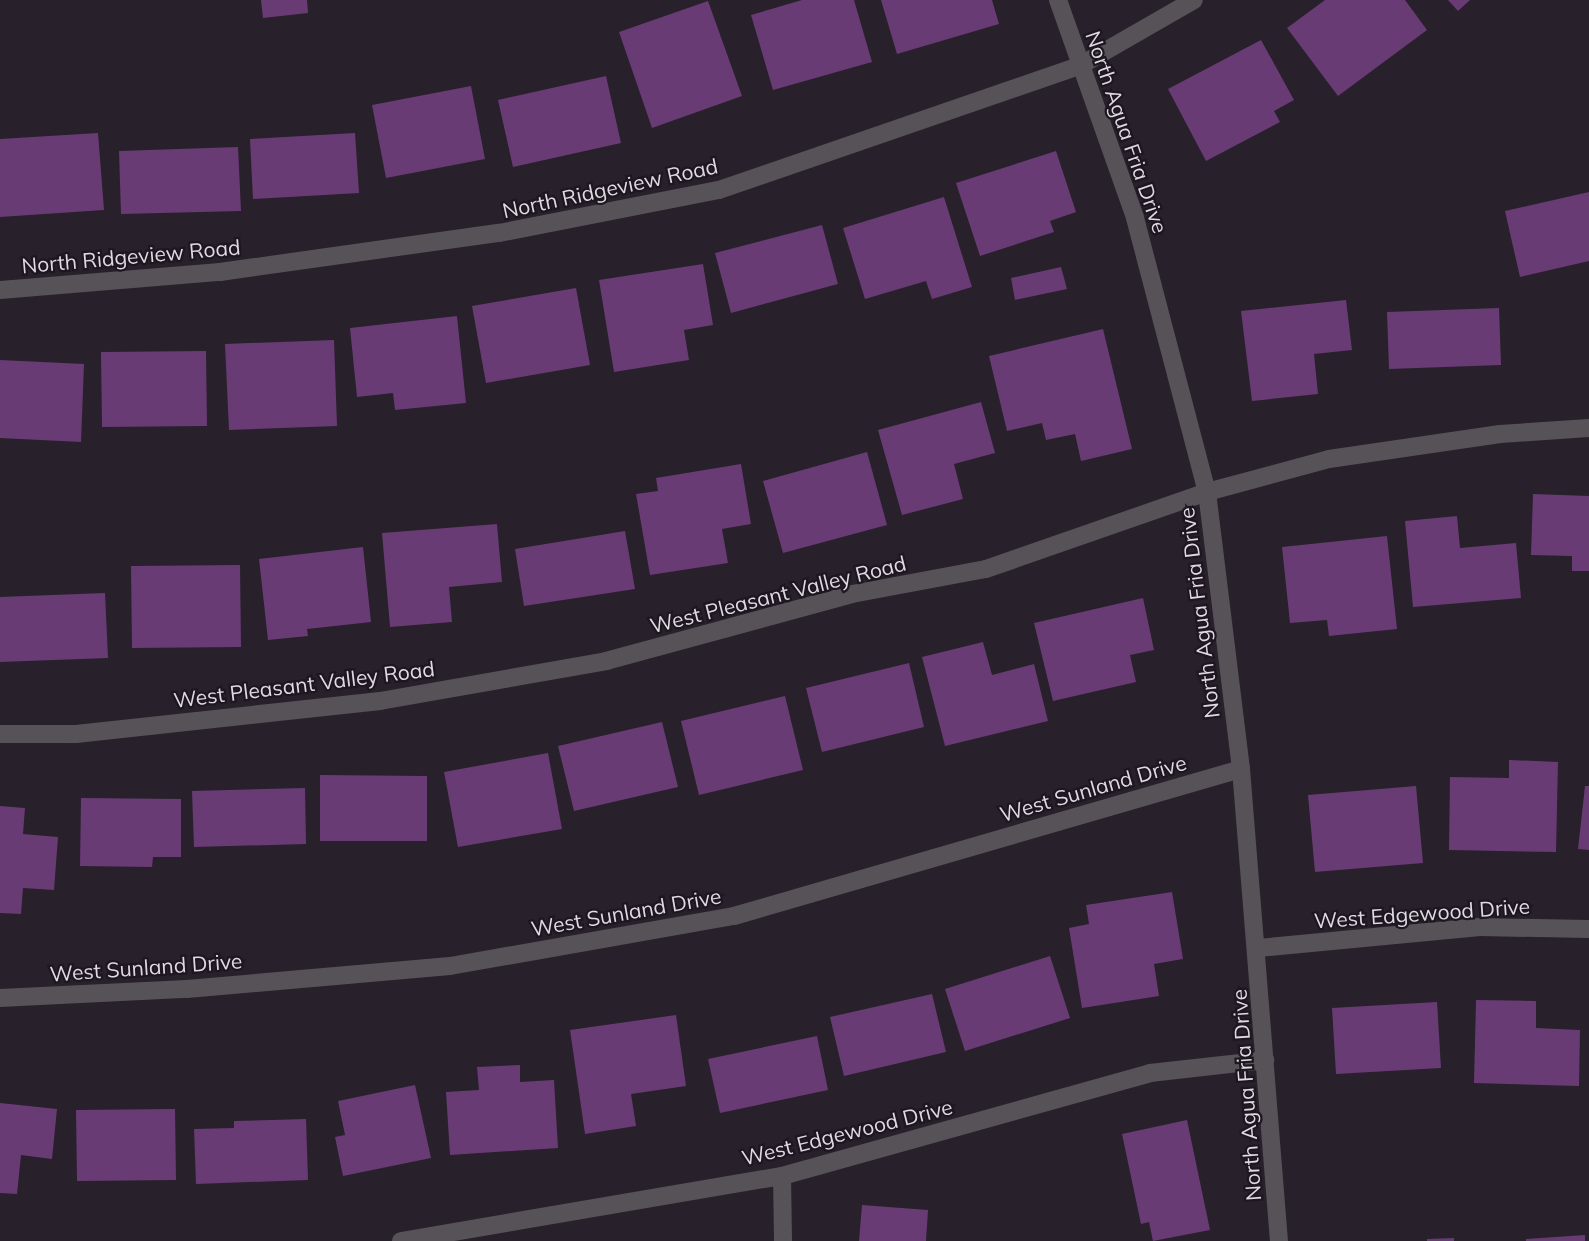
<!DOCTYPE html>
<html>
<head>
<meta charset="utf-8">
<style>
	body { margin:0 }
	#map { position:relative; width:1589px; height:1241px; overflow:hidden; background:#28202a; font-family:Mulish,sans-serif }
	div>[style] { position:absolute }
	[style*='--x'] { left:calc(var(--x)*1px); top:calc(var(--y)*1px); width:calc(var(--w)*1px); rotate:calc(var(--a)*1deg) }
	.building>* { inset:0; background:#683b75 }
	.street>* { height:18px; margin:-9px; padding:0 9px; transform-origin:9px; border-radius:9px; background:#565257 }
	span { translate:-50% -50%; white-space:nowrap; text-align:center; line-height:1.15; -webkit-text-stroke:4.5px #1e1620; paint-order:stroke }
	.street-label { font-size:21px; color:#dfdae1 }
</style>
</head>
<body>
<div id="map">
	<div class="building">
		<div style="clip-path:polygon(261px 0,307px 0,308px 13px,263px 18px)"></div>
		<div style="clip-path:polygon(802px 0,854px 0,872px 62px,773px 90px,751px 15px)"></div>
		<div style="clip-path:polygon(881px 0,992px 0,999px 24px,897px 54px)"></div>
		<div style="clip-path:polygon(1325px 0,1405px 0,1427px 30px,1338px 96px,1287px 28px)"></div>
		<div style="clip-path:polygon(1448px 0,1470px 0,1458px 11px)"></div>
		<div style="clip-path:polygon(708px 1px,742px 96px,652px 128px,619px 32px)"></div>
		<div style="clip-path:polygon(1261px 40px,1294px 100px,1274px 111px,1280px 122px,1206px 161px,1168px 89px)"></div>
		<div style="clip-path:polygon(606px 76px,621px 143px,513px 167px,498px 100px)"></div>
		<div style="clip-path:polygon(471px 86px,485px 159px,386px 178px,372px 105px)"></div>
		<div style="clip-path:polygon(98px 133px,104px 210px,0 217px,0 139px)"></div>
		<div style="clip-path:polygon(355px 133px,359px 193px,253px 199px,250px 139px)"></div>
		<div style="clip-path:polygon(238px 147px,241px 211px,121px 214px,119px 151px)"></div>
		<div style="clip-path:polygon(1056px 151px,1076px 212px,1050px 221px,1054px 232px,980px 256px,956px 183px)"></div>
		<div style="clip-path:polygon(1589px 192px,1589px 261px,1520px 277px,1505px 211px)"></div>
		<div style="clip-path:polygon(944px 197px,972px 287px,932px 299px,926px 281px,865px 299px,843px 228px)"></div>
		<div style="clip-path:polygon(822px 225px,838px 284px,731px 313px,715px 253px)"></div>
		<div style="clip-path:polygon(703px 264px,713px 325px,684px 330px,689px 360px,614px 372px,599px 280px)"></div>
		<div style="clip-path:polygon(1061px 267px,1067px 289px,1015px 300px,1011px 278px)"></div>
		<div style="clip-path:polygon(576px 288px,590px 365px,486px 383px,472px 306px)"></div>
		<div style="clip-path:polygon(1346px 300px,1352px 350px,1314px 354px,1318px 394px,1252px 401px,1241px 311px)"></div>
		<div style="clip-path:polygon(1499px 308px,1501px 365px,1389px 369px,1387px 312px)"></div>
		<div style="clip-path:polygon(457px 316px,466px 403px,395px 410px,393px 393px,357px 397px,350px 328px)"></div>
		<div style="clip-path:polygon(1103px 329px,1132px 449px,1081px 461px,1075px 434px,1046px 440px,1042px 423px,1007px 431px,989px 356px)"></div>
		<div style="clip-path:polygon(334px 340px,337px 426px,229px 430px,225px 344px)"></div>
		<div style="clip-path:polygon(206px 351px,207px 426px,102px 427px,101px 352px)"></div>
		<div style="clip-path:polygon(0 360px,84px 364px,81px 442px,0 438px)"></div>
		<div style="clip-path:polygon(981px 402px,995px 453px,954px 464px,963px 499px,902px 515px,878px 430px)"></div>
		<div style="clip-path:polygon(867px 452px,887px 525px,783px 553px,763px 481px)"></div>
		<div style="clip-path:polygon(741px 464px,751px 524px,722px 529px,728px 563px,650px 575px,636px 494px,658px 491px,656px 478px)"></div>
		<div style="clip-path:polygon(1533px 494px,1589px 496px,1589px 571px,1572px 571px,1572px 556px,1531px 555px)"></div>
		<div style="clip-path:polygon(1457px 516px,1460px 548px,1516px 543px,1521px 598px,1413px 607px,1405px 521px)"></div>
		<div style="clip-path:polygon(497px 524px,502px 582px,449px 587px,452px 622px,390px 627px,382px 533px)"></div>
		<div style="clip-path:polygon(625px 531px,635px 589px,524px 606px,515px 549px)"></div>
		<div style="clip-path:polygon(1387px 536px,1397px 629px,1329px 636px,1327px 620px,1290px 623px,1282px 547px)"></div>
		<div style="clip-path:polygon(363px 547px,371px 622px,307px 629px,308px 636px,268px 640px,259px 559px)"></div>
		<div style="clip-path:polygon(240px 565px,241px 647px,132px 648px,131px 566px)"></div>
		<div style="clip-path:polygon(105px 593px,108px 658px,0 662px,0 597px)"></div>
		<div style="clip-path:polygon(1143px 598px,1154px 650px,1130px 655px,1136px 682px,1053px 701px,1034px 623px)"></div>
		<div style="clip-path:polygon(983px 642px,992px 675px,1034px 664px,1048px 721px,945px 746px,922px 657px)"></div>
		<div style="clip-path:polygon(909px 663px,924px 727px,822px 752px,806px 688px)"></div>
		<div style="clip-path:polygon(785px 696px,803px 770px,699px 795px,681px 721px)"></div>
		<div style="clip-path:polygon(662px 722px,678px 787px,574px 811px,558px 746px)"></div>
		<div style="clip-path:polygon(548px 753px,562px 829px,458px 847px,444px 772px)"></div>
		<div style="clip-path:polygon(1509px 760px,1558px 762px,1556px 852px,1449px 850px,1450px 777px,1509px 778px)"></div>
		<div style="clip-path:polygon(320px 775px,427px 776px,427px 841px,320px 841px)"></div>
		<div style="clip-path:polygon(1416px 786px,1423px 863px,1315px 872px,1308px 795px)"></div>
		<div style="clip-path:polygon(1585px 786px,1589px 786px,1589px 850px,1578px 849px)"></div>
		<div style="clip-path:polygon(305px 788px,306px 844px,194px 847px,192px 791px)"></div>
		<div style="clip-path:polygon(81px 798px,181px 799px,181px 857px,153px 857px,152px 867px,80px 866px)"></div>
		<div style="clip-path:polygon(0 806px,25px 808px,23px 834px,58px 837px,54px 890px,23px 888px,21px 914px,0 913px)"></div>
		<div style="clip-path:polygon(1172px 892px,1183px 959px,1154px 964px,1159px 996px,1082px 1008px,1069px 928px,1089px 924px,1086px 905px)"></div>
		<div style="clip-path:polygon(1050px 956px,1070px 1018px,965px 1051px,945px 989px)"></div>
		<div style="clip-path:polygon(932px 994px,946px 1052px,844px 1076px,830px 1017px)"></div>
		<div style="clip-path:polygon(1476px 1000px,1536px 1001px,1536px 1028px,1580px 1030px,1579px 1086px,1474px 1083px)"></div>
		<div style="clip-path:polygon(1437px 1002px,1441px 1068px,1336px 1074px,1332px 1008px)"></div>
		<div style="clip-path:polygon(676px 1015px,686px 1086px,631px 1094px,636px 1126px,585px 1134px,570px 1030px)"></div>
		<div style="clip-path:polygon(817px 1036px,828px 1090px,720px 1113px,708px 1059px)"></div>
		<div style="clip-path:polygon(520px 1065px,520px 1082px,554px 1080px,558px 1148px,450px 1155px,446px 1092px,479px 1090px,477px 1067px)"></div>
		<div style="clip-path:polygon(415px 1085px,431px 1158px,343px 1176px,335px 1137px,345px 1135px,338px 1101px)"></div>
		<div style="clip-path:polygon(0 1103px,57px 1109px,52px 1159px,21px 1155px,17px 1194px,0 1193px)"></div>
		<div style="clip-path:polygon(175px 1109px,176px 1180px,77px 1181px,76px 1110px)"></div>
		<div style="clip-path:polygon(306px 1119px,308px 1180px,196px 1184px,194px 1129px,234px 1128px,234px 1121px)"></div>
		<div style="clip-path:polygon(1187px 1120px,1210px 1230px,1153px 1241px,1149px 1222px,1141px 1224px,1122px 1134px)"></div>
		<div style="clip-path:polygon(862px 1205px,928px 1210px,926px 1241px,859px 1241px)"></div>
		<div style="clip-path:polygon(1585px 1235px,1585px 1241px,1526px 1241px,1526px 1239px)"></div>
		<div style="clip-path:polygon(1454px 1238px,1454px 1241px,1427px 1241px,1427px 1239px)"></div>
	</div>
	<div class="street">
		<div style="--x:1058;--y:0;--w:231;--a:70.5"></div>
		<div style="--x:1135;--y:218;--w:283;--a:75.3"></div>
		<div style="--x:1207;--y:492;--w:279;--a:83"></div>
		<div style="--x:1241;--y:769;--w:474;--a:85.4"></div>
		<div style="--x:0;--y:290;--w:221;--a:-4.7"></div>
		<div style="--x:220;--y:272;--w:282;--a:-8"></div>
		<div style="--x:499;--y:233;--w:224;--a:-11.1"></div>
		<div style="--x:719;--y:190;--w:383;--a:-19"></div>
		<div style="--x:1081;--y:65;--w:130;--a:-29.9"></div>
		<div style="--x:0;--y:734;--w:76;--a:0"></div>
		<div style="--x:76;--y:734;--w:306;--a:-6.2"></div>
		<div style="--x:380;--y:701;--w:230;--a:-10"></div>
		<div style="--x:606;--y:661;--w:255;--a:-15.2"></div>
		<div style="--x:852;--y:594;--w:136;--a:-10.6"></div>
		<div style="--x:986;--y:569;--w:234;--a:-19.2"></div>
		<div style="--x:1207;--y:492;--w:126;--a:-15.1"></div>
		<div style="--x:1329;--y:459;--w:173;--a:-8.3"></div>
		<div style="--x:1500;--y:434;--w:89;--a:-3.9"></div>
		<div style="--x:1258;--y:948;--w:223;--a:-5.4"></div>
		<div style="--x:1480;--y:927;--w:109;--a:1.1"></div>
		<div style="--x:0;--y:998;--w:187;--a:-2.8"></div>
		<div style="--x:187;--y:989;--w:264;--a:-5"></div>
		<div style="--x:450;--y:966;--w:288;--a:-10"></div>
		<div style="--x:734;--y:916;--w:528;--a:-16.17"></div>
		<div style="--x:782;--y:1176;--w:65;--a:89.1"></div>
		<div style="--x:401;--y:1241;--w:387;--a:-9.7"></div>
		<div style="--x:782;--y:1176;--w:382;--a:-15.6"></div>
		<div style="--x:1150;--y:1073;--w:116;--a:-6.4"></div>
	</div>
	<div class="street-label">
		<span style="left:1127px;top:132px;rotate:71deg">North Agua Fria Drive</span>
		<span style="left:610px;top:188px;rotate:-12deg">North Ridgeview Road</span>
		<span style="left:131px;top:256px;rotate:-5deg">North Ridgeview Road</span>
		<span style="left:778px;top:594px;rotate:-14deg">West Pleasant Valley Road</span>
		<span style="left:1199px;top:613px;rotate:-97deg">North Agua Fria Drive</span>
		<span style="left:304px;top:684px;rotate:-7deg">West Pleasant Valley Road</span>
		<span style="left:1093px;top:788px;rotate:-16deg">West Sunland Drive</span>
		<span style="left:626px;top:912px;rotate:-10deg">West Sunland Drive</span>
		<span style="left:1422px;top:913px;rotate:-4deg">West Edgewood Drive</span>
		<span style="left:146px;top:967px;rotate:-4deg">West Sunland Drive</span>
		<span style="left:1246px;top:1095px;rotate:-94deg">North Agua Fria Drive</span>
		<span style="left:847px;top:1132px;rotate:-14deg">West Edgewood Drive</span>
	</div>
</div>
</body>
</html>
